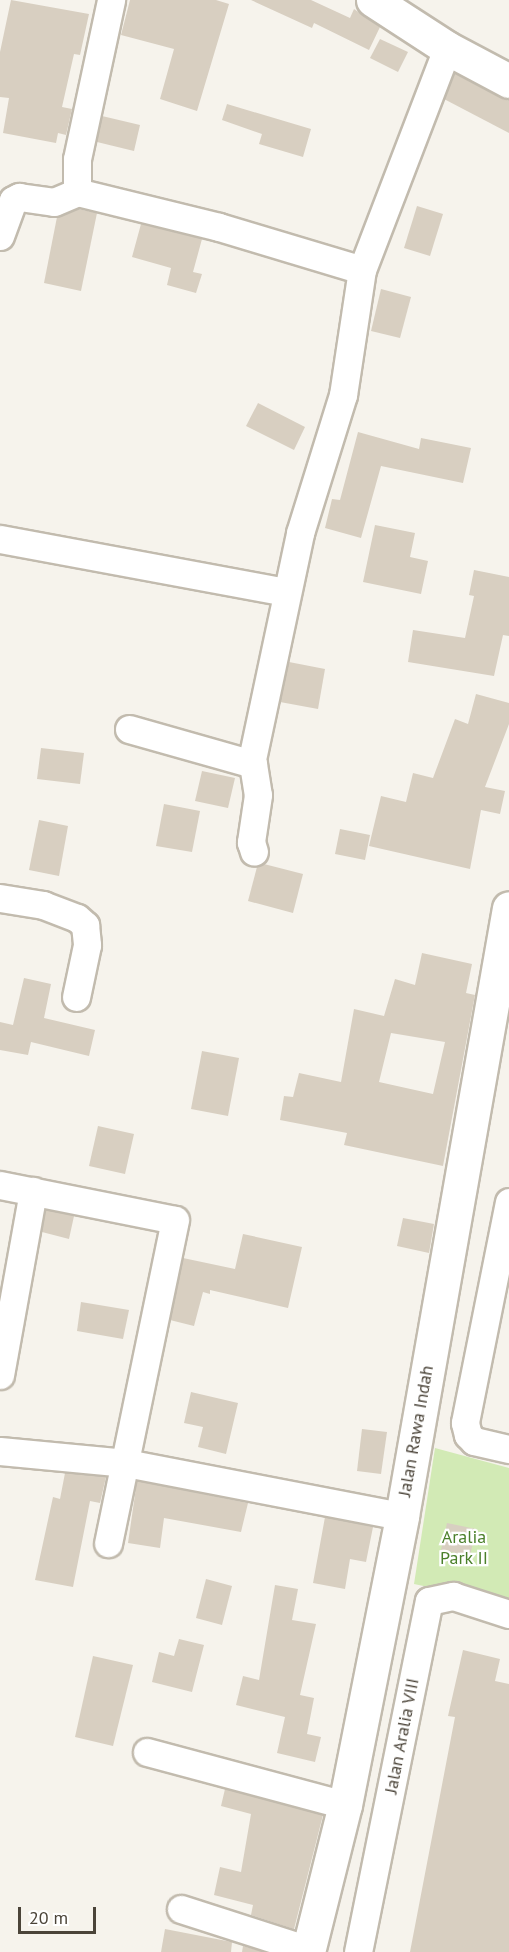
<!DOCTYPE html>
<html>
<head>
<meta charset="utf-8">
<style>
	body { margin:0 }
	#map { position:relative; width:509px; height:1952px; overflow:hidden; background:#f6f3ec; font-family:"PT Sans",sans-serif }
	div>[style] { position:absolute }
	[style*='--x'] { left:calc(var(--x)*1px); top:calc(var(--y)*1px); width:calc(var(--w)*1px); rotate:calc(var(--a)*1deg) }
	.green>* { inset:0; background:#d2eab5 }
	.building>* { inset:0; background:#d8cfc1 }
	.roads { filter:drop-shadow(2px 0 #c2bbae) drop-shadow(-2px 0 #c2bbae) drop-shadow(0 2px #c2bbae) drop-shadow(0 -2px #c2bbae) }
	.minor>* { height:27px; margin:-13.5px; padding:0 13.5px; transform-origin:13.5px; border-radius:13.5px; background:#fff }
	.tertiary>* { height:33px; margin:-16.5px; padding:0 16.5px; transform-origin:16.5px; border-radius:16.5px; background:#fff }
	span { translate:-50% -50%; white-space:nowrap; text-align:center; line-height:1.15; -webkit-text-stroke:4.5px #fff; paint-order:stroke }
	.street-label { font-size:18px; color:#4b4439 }
	.park-label { font-size:18px; color:#4a7f2a }
	.scale { position:absolute; left:18px; top:1907px; width:78px; height:27px; box-sizing:border-box; border:3px solid #4b4439; border-top:0; padding-left:8px; font-size:18px; line-height:21px; white-space:nowrap; color:#4b4439; -webkit-text-stroke:4px #fff; paint-order:stroke }
</style>
</head>
<body>
<div id="map">
	<div class="green">
		<div style="clip-path:polygon(435px 1448px,509px 1468px,509px 1604px,414px 1584px)"></div>
	</div>
	<div class="building">
		<div style="clip-path:polygon(11px 0,89px 14px,80px 55px,74px 54px,62px 107px,72px 109px,66px 135px,58px 133px,56px 143px,3px 133px,9px 98px,0 97px,0 52px)"></div>
		<div style="clip-path:polygon(130px 0,216px 0,229px 4px,197px 111px,160px 99px,174px 49px,121px 35px)"></div>
		<div style="clip-path:polygon(251px 0,311px 0,350px 18px,354px 9px,380px 27px,369px 50px,314px 23px,312px 28px)"></div>
		<div style="clip-path:polygon(380px 39px,408px 52px,398px 72px,370px 58px)"></div>
		<div style="clip-path:polygon(454px 73px,509px 100px,509px 133px,444px 99px)"></div>
		<div style="clip-path:polygon(227px 104px,311px 129px,303px 157px,259px 144px,262px 134px,222px 120px)"></div>
		<div style="clip-path:polygon(102px 116px,140px 125px,134px 151px,97px 142px)"></div>
		<div style="clip-path:polygon(417px 206px,443px 214px,430px 256px,404px 248px)"></div>
		<div style="clip-path:polygon(78px 209px,97px 213px,81px 291px,44px 283px,57px 217px)"></div>
		<div style="clip-path:polygon(141px 224px,202px 239px,193px 272px,202px 274px,196px 293px,167px 285px,171px 268px,132px 257px)"></div>
		<div style="clip-path:polygon(381px 289px,411px 297px,400px 338px,371px 331px)"></div>
		<div style="clip-path:polygon(258px 403px,305px 427px,294px 450px,246px 426px)"></div>
		<div style="clip-path:polygon(358px 432px,419px 449px,421px 438px,471px 448px,463px 483px,381px 466px,361px 538px,325px 528px,332px 499px,340px 500px)"></div>
		<div style="clip-path:polygon(375px 525px,415px 533px,410px 557px,428px 561px,421px 594px,363px 582px)"></div>
		<div style="clip-path:polygon(474px 570px,509px 577px,509px 636px,503px 635px,494px 676px,408px 662px,413px 630px,465px 638px,474px 596px,469px 595px)"></div>
		<div style="clip-path:polygon(289px 662px,325px 669px,318px 709px,280px 702px)"></div>
		<div style="clip-path:polygon(476px 694px,509px 703px,509px 724px,485px 787px,505px 791px,500px 814px,481px 810px,470px 869px,369px 846px,381px 796px,406px 802px,413px 773px,433px 778px,455px 719px,468px 724px)"></div>
		<div style="clip-path:polygon(41px 748px,84px 753px,80px 784px,37px 779px)"></div>
		<div style="clip-path:polygon(202px 771px,235px 778px,228px 808px,195px 801px)"></div>
		<div style="clip-path:polygon(164px 804px,200px 811px,192px 852px,156px 846px)"></div>
		<div style="clip-path:polygon(39px 820px,68px 826px,59px 876px,29px 870px)"></div>
		<div style="clip-path:polygon(340px 829px,370px 835px,365px 860px,335px 854px)"></div>
		<div style="clip-path:polygon(264px 864px,303px 874px,293px 913px,248px 901px,257px 867px)"></div>
		<div style="clip-path:polygon(evenodd,422px 953px,472px 964px,466px 993px,475px 995px,443px 1166px,344px 1145px,347px 1133px,280px 1120px,284px 1096px,293px 1097px,299px 1073px,341px 1082px,354px 1009px,384px 1016px,395px 979px,415px 985px,422px 953px,391px 1033px,445px 1042px,433px 1094px,379px 1082px,391px 1033px)"></div>
		<div style="clip-path:polygon(24px 978px,51px 984px,44px 1018px,95px 1030px,89px 1056px,31px 1042px,28px 1055px,0 1050px,0 1022px,13px 1025px)"></div>
		<div style="clip-path:polygon(202px 1051px,239px 1058px,228px 1116px,191px 1109px)"></div>
		<div style="clip-path:polygon(98px 1126px,134px 1134px,125px 1174px,89px 1166px)"></div>
		<div style="clip-path:polygon(46px 1210px,74px 1216px,69px 1239px,42px 1232px)"></div>
		<div style="clip-path:polygon(403px 1218px,434px 1224px,429px 1253px,397px 1246px)"></div>
		<div style="clip-path:polygon(243px 1234px,302px 1247px,288px 1308px,210px 1290px,210px 1294px,203px 1292px,194px 1326px,170px 1320px,183px 1258px,235px 1269px)"></div>
		<div style="clip-path:polygon(81px 1302px,129px 1310px,123px 1339px,77px 1331px)"></div>
		<div style="clip-path:polygon(191px 1392px,238px 1403px,226px 1454px,198px 1447px,203px 1427px,184px 1423px)"></div>
		<div style="clip-path:polygon(362px 1429px,387px 1432px,381px 1474px,357px 1471px)"></div>
		<div style="clip-path:polygon(65px 1473px,106px 1477px,100px 1503px,90px 1501px,73px 1587px,35px 1580px,53px 1497px,60px 1499px)"></div>
		<div style="clip-path:polygon(137px 1481px,248px 1503px,241px 1532px,164px 1518px,160px 1548px,128px 1543px)"></div>
		<div style="clip-path:polygon(325px 1517px,373px 1527px,366px 1562px,350px 1559px,345px 1589px,313px 1583px)"></div>
		<div style="clip-path:polygon(447px 1523px,476px 1529px,470px 1556px,441px 1550px)"></div>
		<div style="clip-path:polygon(206px 1579px,232px 1586px,222px 1625px,196px 1618px)"></div>
		<div style="clip-path:polygon(275px 1585px,298px 1589px,292px 1620px,316px 1624px,300px 1695px,314px 1698px,307px 1734px,321px 1737px,315px 1762px,277px 1753px,285px 1717px,236px 1705px,243px 1676px,259px 1680px)"></div>
		<div style="clip-path:polygon(179px 1639px,204px 1645px,192px 1692px,152px 1682px,159px 1652px,174px 1656px)"></div>
		<div style="clip-path:polygon(463px 1650px,500px 1659px,495px 1681px,509px 1684px,509px 1952px,410px 1952px,455px 1717px,448px 1716px)"></div>
		<div style="clip-path:polygon(93px 1656px,133px 1665px,113px 1746px,75px 1737px)"></div>
		<div style="clip-path:polygon(225px 1789px,323px 1815px,294px 1929px,251px 1915px,253px 1905px,214px 1895px,220px 1867px,241px 1872px,251px 1814px,221px 1806px)"></div>
		<div style="clip-path:polygon(165px 1929px,232px 1942px,231px 1952px,161px 1952px)"></div>
		<div style="clip-path:polygon(243px 1946px,264px 1952px,242px 1952px)"></div>
	</div>
	<div class="roads">
		<div class="minor">
			<div style="--x:77;--y:192;--w:33;--a:-90"></div>
			<div style="--x:77;--y:159;--w:163;--a:-77.9"></div>
			<div style="--x:0;--y:236;--w:38;--a:-70"></div>
			<div style="--x:13;--y:200;--w:7;--a:-27"></div>
			<div style="--x:19;--y:197;--w:35;--a:8"></div>
			<div style="--x:54;--y:202;--w:25;--a:-23"></div>
			<div style="--x:77;--y:192;--w:146;--a:13.8"></div>
			<div style="--x:219;--y:227;--w:149;--a:16.7"></div>
			<div style="--x:362;--y:270;--w:238;--a:-69"></div>
			<div style="--x:0;--y:539;--w:291;--a:10.5"></div>
			<div style="--x:129;--y:729;--w:129;--a:15.8"></div>
			<div style="--x:253;--y:764;--w:31;--a:81"></div>
			<div style="--x:258;--y:795;--w:48;--a:98.5"></div>
			<div style="--x:251;--y:842;--w:10;--a:73"></div>
			<div style="--x:251;--y:764;--w:236;--a:-78"></div>
			<div style="--x:300;--y:533;--w:145;--a:-72.7"></div>
			<div style="--x:343;--y:395;--w:126;--a:-81.4"></div>
			<div style="--x:0;--y:898;--w:44;--a:9.2"></div>
			<div style="--x:43;--y:905;--w:36;--a:21"></div>
			<div style="--x:77;--y:918;--w:11;--a:41"></div>
			<div style="--x:85;--y:925;--w:20;--a:84"></div>
			<div style="--x:87;--y:945;--w:53;--a:101.9"></div>
			<div style="--x:0;--y:1185;--w:178;--a:11.3"></div>
			<div style="--x:175;--y:1220;--w:330;--a:101.7"></div>
			<div style="--x:509;--y:1202;--w:225;--a:101.3"></div>
			<div style="--x:465;--y:1423;--w:12;--a:76"></div>
			<div style="--x:468;--y:1435;--w:8;--a:45"></div>
			<div style="--x:474;--y:1441;--w:36;--a:13"></div>
			<div style="--x:0;--y:1375;--w:187;--a:-79.8"></div>
			<div style="--x:0;--y:1451;--w:127;--a:5.4"></div>
			<div style="--x:126;--y:1463;--w:281;--a:10.9"></div>
			<div style="--x:147;--y:1752;--w:205;--a:15"></div>
			<div style="--x:181;--y:1909;--w:134;--a:17.8"></div>
			<div style="--x:358;--y:1952;--w:358;--a:-78.6"></div>
			<div style="--x:429;--y:1601;--w:25;--a:-12"></div>
			<div style="--x:453;--y:1596;--w:59;--a:17.8"></div>
		</div>
		<div class="tertiary">
			<div style="--x:373;--y:0;--w:88;--a:33"></div>
			<div style="--x:447;--y:48;--w:70;--a:28"></div>
			<div style="--x:308;--y:1952;--w:152;--a:-75.9"></div>
			<div style="--x:345;--y:1805;--w:295;--a:-78.8"></div>
			<div style="--x:402;--y:1516;--w:617;--a:-80.02"></div>
		</div>
	</div>
	<div class="street-label">
		<span style="left:416px;top:1431px;rotate:-80deg">Jalan Rawa Indah</span>
		<span style="left:402px;top:1736px;rotate:-79deg">Jalan Aralia VIII</span>
	</div>
	<div class="park-label">
		<span style="left:464px;top:1548px">Aralia<br>Park II</span>
	</div>
	<div class="scale">20 m</div>
</div>
</body>
</html>
